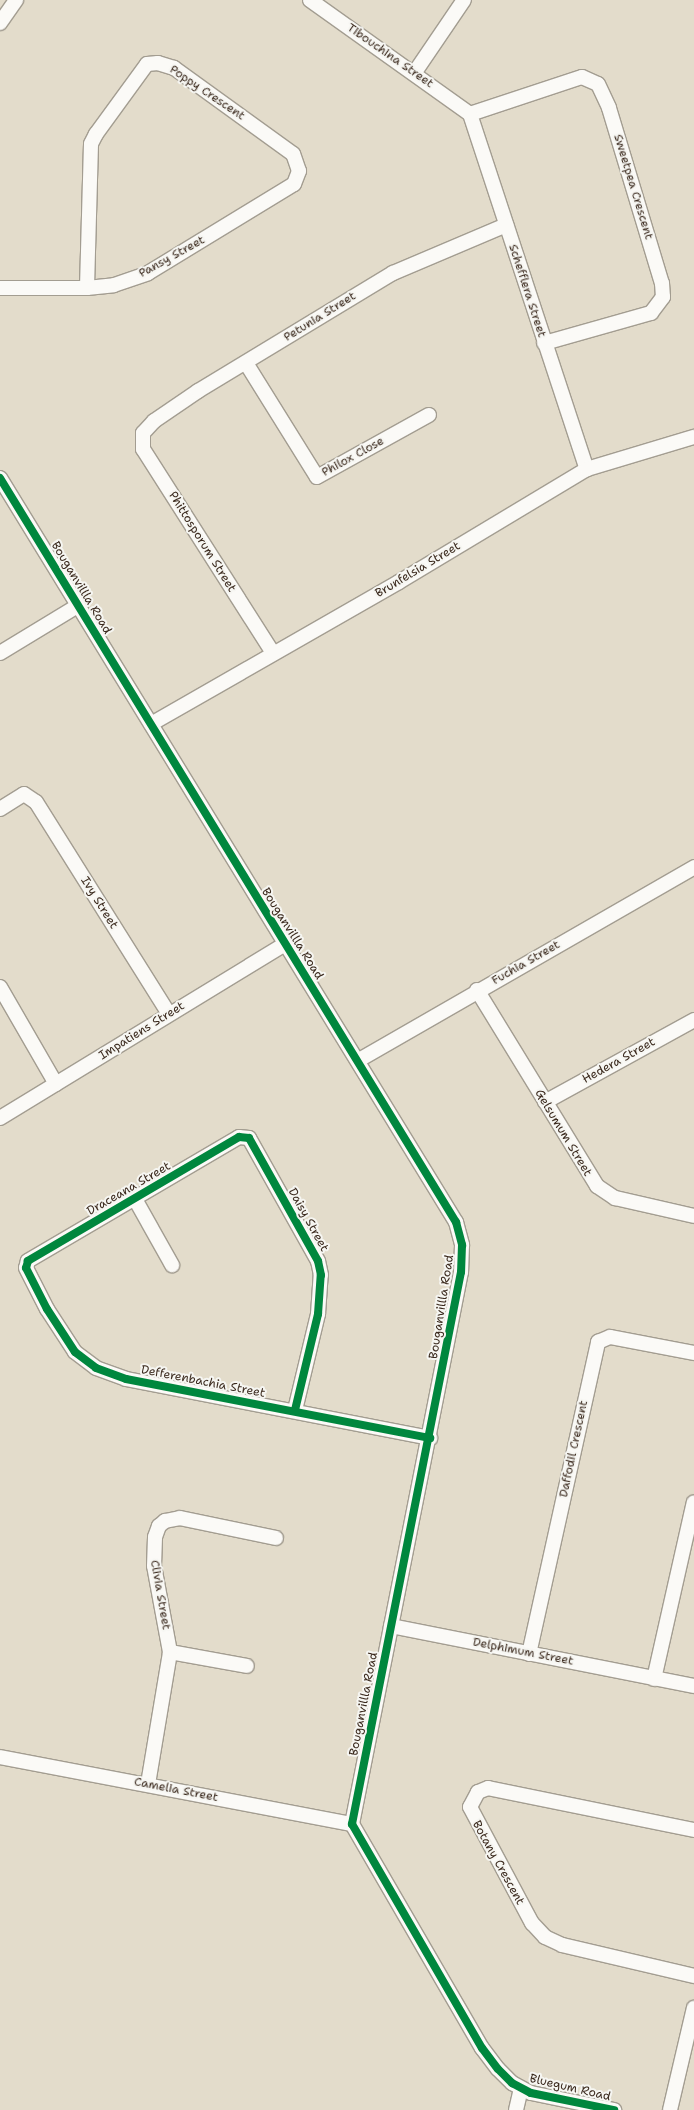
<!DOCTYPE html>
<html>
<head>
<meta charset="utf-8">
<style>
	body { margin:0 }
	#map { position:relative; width:694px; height:2110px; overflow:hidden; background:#e3dccb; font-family:"Shantell Sans",sans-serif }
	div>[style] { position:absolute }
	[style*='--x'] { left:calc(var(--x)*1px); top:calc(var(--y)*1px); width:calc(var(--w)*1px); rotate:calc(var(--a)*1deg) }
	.roads { filter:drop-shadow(1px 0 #a39d91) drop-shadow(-1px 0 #a39d91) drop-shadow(0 1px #a39d91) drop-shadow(0 -1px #a39d91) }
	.street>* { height:14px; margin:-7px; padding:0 7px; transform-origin:7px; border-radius:7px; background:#fbfaf7 }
	.cycleway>* { height:8px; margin:-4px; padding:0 4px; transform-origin:4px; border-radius:4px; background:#00873e }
	span { translate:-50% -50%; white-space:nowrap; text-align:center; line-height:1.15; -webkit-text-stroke:4px #f6f6f2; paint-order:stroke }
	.street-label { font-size:12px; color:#3b2a1e }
</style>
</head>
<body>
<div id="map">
	<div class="roads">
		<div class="street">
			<div style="--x:310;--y:0;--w:196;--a:35.5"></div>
			<div style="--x:0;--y:23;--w:28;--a:-55"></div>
			<div style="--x:415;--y:72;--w:87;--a:-55.8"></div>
			<div style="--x:470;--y:114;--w:118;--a:-18.3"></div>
			<div style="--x:582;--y:77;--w:17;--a:24"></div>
			<div style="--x:598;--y:84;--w:26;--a:65"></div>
			<div style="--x:609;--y:108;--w:183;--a:73.2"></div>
			<div style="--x:662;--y:283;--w:14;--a:86"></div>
			<div style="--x:663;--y:297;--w:20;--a:127"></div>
			<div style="--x:651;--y:313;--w:111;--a:164.3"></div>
			<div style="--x:470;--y:114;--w:374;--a:71.8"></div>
			<div style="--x:0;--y:288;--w:87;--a:0"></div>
			<div style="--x:87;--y:288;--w:27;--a:-6"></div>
			<div style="--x:114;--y:285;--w:36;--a:-19"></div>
			<div style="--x:148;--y:273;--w:171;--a:-31.4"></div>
			<div style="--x:294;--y:184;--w:14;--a:-69"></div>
			<div style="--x:299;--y:171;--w:18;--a:-109"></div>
			<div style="--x:293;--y:154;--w:147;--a:-144.1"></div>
			<div style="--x:174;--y:68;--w:17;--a:-163"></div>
			<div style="--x:158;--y:63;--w:11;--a:175"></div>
			<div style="--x:147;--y:64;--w:87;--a:126.1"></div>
			<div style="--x:96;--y:134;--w:11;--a:117"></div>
			<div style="--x:91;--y:144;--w:144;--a:91.6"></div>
			<div style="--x:246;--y:363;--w:134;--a:58.1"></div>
			<div style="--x:317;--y:477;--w:128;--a:-29"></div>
			<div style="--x:0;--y:478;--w:873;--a:58.5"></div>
			<div style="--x:456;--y:1222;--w:24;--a:75"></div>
			<div style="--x:462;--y:1245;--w:27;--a:92"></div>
			<div style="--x:461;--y:1272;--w:563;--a:101.17"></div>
			<div style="--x:352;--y:1824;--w:259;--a:59.9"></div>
			<div style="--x:482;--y:2048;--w:26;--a:53"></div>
			<div style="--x:498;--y:2069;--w:20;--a:45"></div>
			<div style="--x:512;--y:2083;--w:21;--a:28"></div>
			<div style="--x:531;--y:2093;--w:85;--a:11.6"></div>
			<div style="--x:0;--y:653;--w:92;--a:-31.3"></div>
			<div style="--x:273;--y:653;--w:242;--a:-122.5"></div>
			<div style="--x:143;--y:449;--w:16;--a:-90"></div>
			<div style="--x:143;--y:433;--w:16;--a:-47"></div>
			<div style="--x:154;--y:421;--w:53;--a:-34.3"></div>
			<div style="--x:198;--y:391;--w:228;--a:-31.2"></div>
			<div style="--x:393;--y:273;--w:123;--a:-23"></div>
			<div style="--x:151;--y:724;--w:286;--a:-29.8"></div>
			<div style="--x:399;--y:582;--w:219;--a:-31"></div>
			<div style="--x:587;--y:469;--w:112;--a:-16.7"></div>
			<div style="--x:0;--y:809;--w:28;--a:-32"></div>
			<div style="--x:24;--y:794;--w:14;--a:34"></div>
			<div style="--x:36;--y:802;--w:250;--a:57.9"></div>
			<div style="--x:0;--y:987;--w:112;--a:60"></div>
			<div style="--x:477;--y:990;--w:230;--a:58.5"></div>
			<div style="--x:597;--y:1186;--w:22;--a:34"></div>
			<div style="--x:615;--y:1198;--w:81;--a:12.8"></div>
			<div style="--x:359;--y:1060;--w:387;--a:-29.9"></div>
			<div style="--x:545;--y:1102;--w:170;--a:-28.8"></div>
			<div style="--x:0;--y:1118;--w:334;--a:-31.4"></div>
			<div style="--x:135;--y:1199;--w:76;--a:60.7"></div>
			<div style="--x:295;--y:1410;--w:99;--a:-76.5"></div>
			<div style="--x:318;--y:1314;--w:39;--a:-86"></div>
			<div style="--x:321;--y:1275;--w:14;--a:-102"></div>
			<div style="--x:318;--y:1261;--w:141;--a:-119.3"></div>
			<div style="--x:249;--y:1138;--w:10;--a:-174"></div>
			<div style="--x:239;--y:1137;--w:245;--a:149.6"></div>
			<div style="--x:28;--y:1261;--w:7;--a:106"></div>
			<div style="--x:26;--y:1268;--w:46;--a:62.9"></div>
			<div style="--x:47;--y:1309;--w:51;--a:56.9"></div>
			<div style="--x:75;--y:1352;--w:26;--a:37"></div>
			<div style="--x:96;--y:1368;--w:32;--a:20"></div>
			<div style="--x:126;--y:1379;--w:310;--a:11"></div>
			<div style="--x:391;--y:1626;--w:309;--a:11.2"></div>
			<div style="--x:170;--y:1652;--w:78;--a:10.3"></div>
			<div style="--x:529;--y:1654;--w:320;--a:-77.5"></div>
			<div style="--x:598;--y:1342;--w:13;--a:-23"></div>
			<div style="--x:610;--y:1337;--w:86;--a:10.8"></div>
			<div style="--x:654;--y:1679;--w:181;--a:-77.3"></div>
			<div style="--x:0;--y:1757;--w:358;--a:10.8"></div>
			<div style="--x:148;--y:1784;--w:134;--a:-80.5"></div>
			<div style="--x:170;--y:1652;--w:87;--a:-100.5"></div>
			<div style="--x:154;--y:1566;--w:29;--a:-88"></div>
			<div style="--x:155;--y:1537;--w:12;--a:-70"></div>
			<div style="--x:159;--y:1526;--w:8;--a:-40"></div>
			<div style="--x:165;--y:1521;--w:15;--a:-11"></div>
			<div style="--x:180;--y:1518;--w:98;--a:11.8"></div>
			<div style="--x:694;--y:1830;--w:210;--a:-168.5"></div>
			<div style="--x:488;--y:1788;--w:11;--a:158"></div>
			<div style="--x:478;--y:1792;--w:17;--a:118"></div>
			<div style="--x:470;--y:1807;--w:132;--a:61.9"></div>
			<div style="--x:532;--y:1923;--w:19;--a:47"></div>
			<div style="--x:545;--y:1937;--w:19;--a:25"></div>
			<div style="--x:562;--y:1945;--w:136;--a:13.2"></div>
			<div style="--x:516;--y:2110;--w:22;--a:-77"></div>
			<div style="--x:670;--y:2110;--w:105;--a:-76.8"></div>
		</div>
	</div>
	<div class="cycleway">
		<div style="--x:0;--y:478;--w:873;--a:58.5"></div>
		<div style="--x:456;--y:1222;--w:24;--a:75"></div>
		<div style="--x:462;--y:1245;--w:27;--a:92"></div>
		<div style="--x:461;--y:1272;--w:563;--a:101.17"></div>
		<div style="--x:352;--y:1824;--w:259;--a:59.9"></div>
		<div style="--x:482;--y:2048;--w:26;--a:53"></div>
		<div style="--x:498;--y:2069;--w:20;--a:45"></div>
		<div style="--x:512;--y:2083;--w:21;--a:28"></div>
		<div style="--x:531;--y:2093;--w:85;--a:11.6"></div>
		<div style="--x:295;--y:1410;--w:99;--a:-76.5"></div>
		<div style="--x:318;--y:1314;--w:39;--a:-86"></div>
		<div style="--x:321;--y:1275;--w:14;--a:-102"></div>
		<div style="--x:318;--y:1261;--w:141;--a:-119.3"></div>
		<div style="--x:249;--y:1138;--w:10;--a:-174"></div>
		<div style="--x:239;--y:1137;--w:245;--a:149.6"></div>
		<div style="--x:28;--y:1261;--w:7;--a:106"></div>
		<div style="--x:26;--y:1268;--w:46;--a:62.9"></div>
		<div style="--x:47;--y:1309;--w:51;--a:56.9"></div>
		<div style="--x:75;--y:1352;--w:26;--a:37"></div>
		<div style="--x:96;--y:1368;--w:32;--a:20"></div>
		<div style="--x:126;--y:1379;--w:310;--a:11"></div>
	</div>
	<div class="street-label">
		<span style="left:390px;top:56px;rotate:35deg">Tibouchina Street</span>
		<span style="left:207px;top:93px;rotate:34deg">Poppy Crescent</span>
		<span style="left:633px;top:187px;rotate:73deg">Sweetpea Crescent</span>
		<span style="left:172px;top:257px;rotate:-29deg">Pansy Street</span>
		<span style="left:527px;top:291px;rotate:72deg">Schefflera Street</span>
		<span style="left:320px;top:317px;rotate:-32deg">Petunia Street</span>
		<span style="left:353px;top:457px;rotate:-29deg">Philox Close</span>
		<span style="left:202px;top:542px;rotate:58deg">Phittosporum Street</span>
		<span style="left:418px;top:570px;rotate:-31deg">Brunfelsia Street</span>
		<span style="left:81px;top:588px;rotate:59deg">Bouganvillla Road</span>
		<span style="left:99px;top:903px;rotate:58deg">Ivy Street</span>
		<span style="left:292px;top:934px;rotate:58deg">Bouganvillla Road</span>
		<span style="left:526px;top:963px;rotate:-30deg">Fuchia Street</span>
		<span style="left:142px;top:1031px;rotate:-32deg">Impatiens Street</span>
		<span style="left:619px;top:1061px;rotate:-29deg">Hedera Street</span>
		<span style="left:563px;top:1133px;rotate:59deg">Gelsumum Street</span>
		<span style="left:129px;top:1189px;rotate:-30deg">Draceana Street</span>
		<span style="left:308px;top:1220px;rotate:61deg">Daisy Street</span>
		<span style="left:442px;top:1307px;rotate:-81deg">Bouganvillla Road</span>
		<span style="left:203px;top:1382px;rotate:11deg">Defferenbachia Street</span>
		<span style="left:574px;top:1449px;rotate:-78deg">Daffodil Crescent</span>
		<span style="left:160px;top:1595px;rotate:80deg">Clivia Street</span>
		<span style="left:523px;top:1652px;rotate:11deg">Delphimum Street</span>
		<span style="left:364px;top:1704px;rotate:-79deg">Bouganvillla Road</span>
		<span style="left:176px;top:1790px;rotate:11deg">Camelia Street</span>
		<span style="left:498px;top:1863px;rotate:61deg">Botany Crescent</span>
		<span style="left:570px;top:2088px;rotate:13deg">Bluegum Road</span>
	</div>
</div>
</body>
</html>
